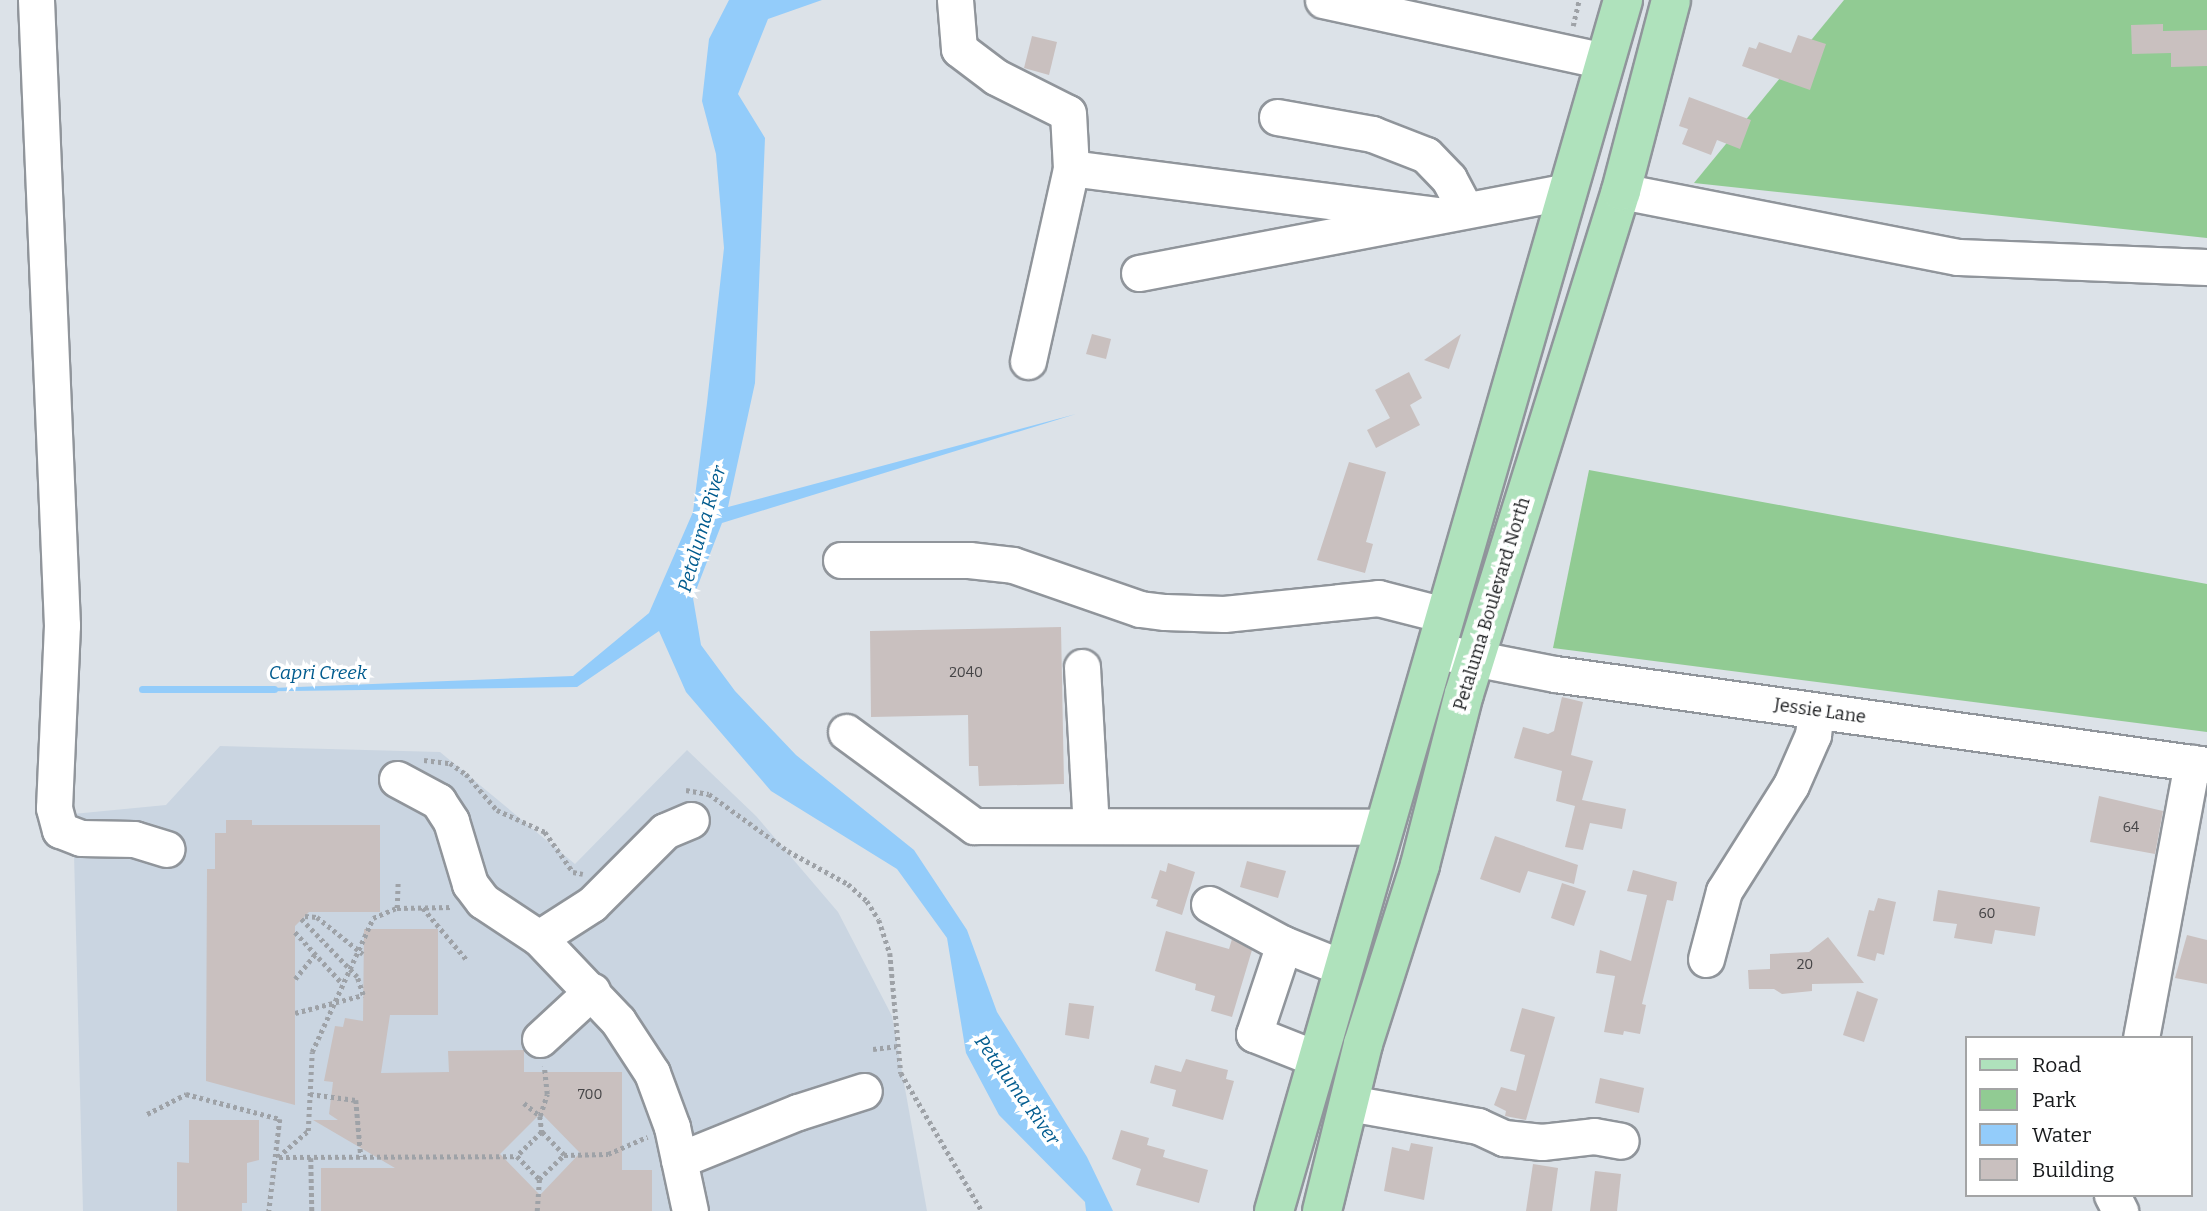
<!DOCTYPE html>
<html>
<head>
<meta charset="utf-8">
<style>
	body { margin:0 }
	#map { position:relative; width:2207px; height:1211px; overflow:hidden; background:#dce2e8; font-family:Bitter,serif }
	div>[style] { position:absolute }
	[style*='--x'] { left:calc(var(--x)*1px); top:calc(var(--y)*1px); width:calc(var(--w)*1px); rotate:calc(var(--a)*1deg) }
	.built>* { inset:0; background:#cad5e1 }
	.green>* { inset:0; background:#91cb93 }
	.water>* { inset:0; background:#93ccfa }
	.stream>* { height:7px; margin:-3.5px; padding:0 3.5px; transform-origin:3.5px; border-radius:3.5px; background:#93ccfa }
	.building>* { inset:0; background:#c9c0bf }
	.path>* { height:4.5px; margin-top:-2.25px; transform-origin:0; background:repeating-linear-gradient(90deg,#9ea2a7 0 3.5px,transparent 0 7px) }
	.roads { filter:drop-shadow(2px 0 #90959b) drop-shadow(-2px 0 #90959b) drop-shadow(0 2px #90959b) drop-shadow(0 -2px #90959b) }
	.minor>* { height:35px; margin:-17.5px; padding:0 17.5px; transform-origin:17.5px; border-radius:17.5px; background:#fff }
	.major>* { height:38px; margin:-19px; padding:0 19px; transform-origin:19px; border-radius:19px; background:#afe2bc }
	span { translate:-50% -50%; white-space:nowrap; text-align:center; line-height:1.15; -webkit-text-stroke:7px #fff; paint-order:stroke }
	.number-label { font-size:14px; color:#454446 }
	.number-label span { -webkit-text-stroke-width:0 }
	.street-label { font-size:18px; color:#191b1d }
	.water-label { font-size:19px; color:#005b8e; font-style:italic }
	.legend { position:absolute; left:1965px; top:1036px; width:228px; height:161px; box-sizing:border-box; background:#fff; border:2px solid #a3a4a5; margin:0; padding:9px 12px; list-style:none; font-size:21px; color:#191b1d }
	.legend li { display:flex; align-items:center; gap:14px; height:35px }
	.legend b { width:35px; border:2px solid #a3a4a5 }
</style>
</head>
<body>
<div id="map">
	<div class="built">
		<div style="clip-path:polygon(220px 746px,440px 752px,575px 864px,687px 750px,756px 816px,838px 912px,892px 1016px,927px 1211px,83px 1211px,73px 814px,166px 805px)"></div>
	</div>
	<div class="green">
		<div style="clip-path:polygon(1844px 0,2207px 0,2207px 238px,1694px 183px)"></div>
		<div style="clip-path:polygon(1589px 470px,2207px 584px,2207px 732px,1553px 648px)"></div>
	</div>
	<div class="water">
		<div style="clip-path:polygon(729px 0,822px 0,768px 19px,738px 94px,765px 138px,755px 383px,728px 507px,1076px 414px,722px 523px,693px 598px,701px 645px,735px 691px,796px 755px,914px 850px,967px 930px,997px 1012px,1087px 1157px,1113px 1211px,1086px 1211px,1085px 1202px,999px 1115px,966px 1053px,947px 938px,897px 869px,771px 791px,686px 692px,659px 631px,577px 687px,145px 693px,573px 676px,649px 613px,693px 512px,707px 403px,724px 248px,716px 154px,702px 101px,709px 39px)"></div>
	</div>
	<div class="stream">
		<div style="--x:142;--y:689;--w:132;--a:0"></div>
	</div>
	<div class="building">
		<div style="clip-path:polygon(2163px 24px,2163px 31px,2207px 30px,2207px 66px,2171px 67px,2171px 53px,2132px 54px,2131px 25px)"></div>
		<div style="clip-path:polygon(1798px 35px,1826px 44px,1810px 90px,1742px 66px,1749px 47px,1756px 49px,1759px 42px,1791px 53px)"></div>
		<div style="clip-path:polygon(1032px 36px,1057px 42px,1049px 75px,1024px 68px)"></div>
		<div style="clip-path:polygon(1689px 97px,1751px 120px,1740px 149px,1717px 140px,1711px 155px,1682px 144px,1688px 129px,1679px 126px)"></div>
		<div style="clip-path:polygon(1092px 334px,1111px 339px,1106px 359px,1086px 354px)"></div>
		<div style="clip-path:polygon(1461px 334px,1449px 369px,1424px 360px)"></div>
		<div style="clip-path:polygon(1409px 372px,1422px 398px,1410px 405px,1420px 425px,1376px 448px,1367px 430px,1390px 418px,1375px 390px)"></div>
		<div style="clip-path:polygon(1349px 462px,1386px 472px,1366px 542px,1373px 544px,1365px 573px,1317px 560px)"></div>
		<div style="clip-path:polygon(1061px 627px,1064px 784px,979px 786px,978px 766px,969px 766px,968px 715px,871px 717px,870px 631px)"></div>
		<div style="clip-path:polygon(1562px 697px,1583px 702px,1571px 755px,1593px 761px,1582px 800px,1626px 809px,1622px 829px,1590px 823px,1583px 850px,1565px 847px,1575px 806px,1556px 801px,1562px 771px,1514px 758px,1523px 727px,1548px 734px,1554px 731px)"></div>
		<div style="clip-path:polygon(2099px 796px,2163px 811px,2155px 854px,2090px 842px)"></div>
		<div style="clip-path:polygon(226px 820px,252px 820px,252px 825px,380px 825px,380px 912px,309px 912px,295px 926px,295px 1105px,206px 1081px,207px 869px,215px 869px,215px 833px,226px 833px)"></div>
		<div style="clip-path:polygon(1495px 836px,1578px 865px,1574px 884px,1528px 871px,1520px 893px,1480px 879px)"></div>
		<div style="clip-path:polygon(1247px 861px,1286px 871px,1278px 898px,1240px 887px)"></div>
		<div style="clip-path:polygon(1168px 863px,1195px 872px,1182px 915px,1156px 906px,1158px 900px,1151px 898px,1160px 870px,1166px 872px)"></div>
		<div style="clip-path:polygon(1633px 870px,1677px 882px,1673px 901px,1667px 900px,1642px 1004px,1646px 1005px,1640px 1034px,1624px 1031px,1623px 1035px,1604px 1032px,1615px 976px,1596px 973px,1600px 950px,1631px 961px,1647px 895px,1627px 891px)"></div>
		<div style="clip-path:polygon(1562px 883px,1586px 891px,1574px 926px,1551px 918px)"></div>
		<div style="clip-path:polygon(1938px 890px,2040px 907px,2035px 936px,1995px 930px,1992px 944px,1954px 938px,1957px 924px,1933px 921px)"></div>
		<div style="clip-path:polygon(1878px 898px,1896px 902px,1884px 955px,1877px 953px,1875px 961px,1857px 956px,1869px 910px,1874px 911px)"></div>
		<div style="clip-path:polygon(evenodd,364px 929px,438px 929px,438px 1015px,390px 1015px,381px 1073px,449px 1072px,448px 1051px,524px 1050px,524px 1072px,622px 1072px,622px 1170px,652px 1170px,652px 1211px,321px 1211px,321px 1168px,395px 1168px,313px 1120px,338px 1120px,329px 1114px,333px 1082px,324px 1081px,335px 1026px,343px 1027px,345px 1018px,363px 1021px,364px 929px,541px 1113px,580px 1153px,540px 1195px,500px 1154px,541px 1113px)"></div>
		<div style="clip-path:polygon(1166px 931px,1229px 949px,1232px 939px,1252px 950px,1232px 1017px,1211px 1011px,1215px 996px,1195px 990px,1196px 984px,1155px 971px)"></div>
		<div style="clip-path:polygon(2187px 935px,2207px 940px,2207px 984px,2175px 978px)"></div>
		<div style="clip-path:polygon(1828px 937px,1864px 983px,1812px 984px,1812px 991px,1782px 994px,1774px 989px,1749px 989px,1748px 970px,1770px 969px,1770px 954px,1809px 952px)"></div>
		<div style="clip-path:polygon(1857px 991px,1878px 999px,1864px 1042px,1843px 1035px)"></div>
		<div style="clip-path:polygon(1069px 1003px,1094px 1006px,1089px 1039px,1065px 1035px)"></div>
		<div style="clip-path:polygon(1522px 1008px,1555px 1017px,1526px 1120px,1505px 1116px,1506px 1111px,1494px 1105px,1501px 1087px,1516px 1091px,1525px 1055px,1510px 1051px)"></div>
		<div style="clip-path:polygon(1186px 1059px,1228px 1070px,1226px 1079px,1234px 1081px,1223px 1120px,1172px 1106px,1176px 1090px,1150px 1083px,1155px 1065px,1181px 1072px)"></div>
		<div style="clip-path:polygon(1600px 1078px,1644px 1088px,1639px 1113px,1595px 1103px)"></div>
		<div style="clip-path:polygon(189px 1120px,259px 1120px,259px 1160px,247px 1163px,247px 1203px,242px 1203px,242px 1211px,177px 1211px,177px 1162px,189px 1163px)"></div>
		<div style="clip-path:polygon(1121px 1130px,1149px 1138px,1147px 1145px,1165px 1150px,1163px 1157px,1208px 1170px,1199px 1203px,1136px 1185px,1141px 1169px,1112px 1159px)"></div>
		<div style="clip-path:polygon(1411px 1143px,1433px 1147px,1424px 1200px,1384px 1191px,1392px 1147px,1409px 1151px)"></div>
		<div style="clip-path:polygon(1533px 1164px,1558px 1168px,1552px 1211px,1526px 1211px)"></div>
		<div style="clip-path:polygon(1595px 1171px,1621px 1174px,1617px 1211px,1590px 1211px)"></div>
	</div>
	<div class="path">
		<div style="--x:1573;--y:26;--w:27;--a:-77"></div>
		<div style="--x:424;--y:760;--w:26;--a:7"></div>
		<div style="--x:450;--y:763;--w:19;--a:35"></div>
		<div style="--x:466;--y:774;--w:48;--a:49.3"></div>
		<div style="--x:497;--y:810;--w:53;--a:24.6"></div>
		<div style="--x:545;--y:832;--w:49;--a:55"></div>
		<div style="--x:573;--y:872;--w:10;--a:11"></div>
		<div style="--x:686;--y:790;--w:23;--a:10"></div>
		<div style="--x:709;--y:794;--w:97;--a:35.8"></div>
		<div style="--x:788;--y:851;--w:68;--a:28.8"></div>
		<div style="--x:848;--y:884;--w:25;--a:42"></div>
		<div style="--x:867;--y:901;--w:22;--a:58"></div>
		<div style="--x:879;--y:920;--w:35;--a:72"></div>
		<div style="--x:890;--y:953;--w:121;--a:84.8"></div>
		<div style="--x:901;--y:1073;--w:160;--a:59.6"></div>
		<div style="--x:397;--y:908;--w:25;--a:-88"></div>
		<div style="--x:423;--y:908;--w:68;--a:49.8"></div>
		<div style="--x:305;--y:916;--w:12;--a:5"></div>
		<div style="--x:317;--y:917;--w:59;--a:38.8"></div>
		<div style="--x:295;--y:932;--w:68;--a:47.4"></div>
		<div style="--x:295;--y:979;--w:32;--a:-51"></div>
		<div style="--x:295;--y:1013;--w:70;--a:-14.8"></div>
		<div style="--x:363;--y:995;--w:19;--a:-108"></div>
		<div style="--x:357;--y:977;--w:81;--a:-134"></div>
		<div style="--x:873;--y:1049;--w:23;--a:-7"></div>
		<div style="--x:310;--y:1094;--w:46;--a:7.4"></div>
		<div style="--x:356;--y:1100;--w:57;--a:85"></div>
		<div style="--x:524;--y:1103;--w:21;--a:39"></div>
		<div style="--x:540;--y:1116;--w:16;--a:83"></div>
		<div style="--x:147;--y:1114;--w:44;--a:-27.1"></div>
		<div style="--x:186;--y:1094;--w:97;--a:14.9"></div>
		<div style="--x:280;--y:1119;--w:93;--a:96.8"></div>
		<div style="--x:540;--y:1116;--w:23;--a:-72"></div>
		<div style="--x:547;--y:1094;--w:28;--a:-96"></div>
		<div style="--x:564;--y:1155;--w:44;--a:-1.3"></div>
		<div style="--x:608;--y:1154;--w:43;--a:-23.6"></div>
		<div style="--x:278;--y:1157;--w:40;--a:-41"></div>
		<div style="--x:308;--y:1131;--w:79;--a:-87.1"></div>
		<div style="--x:312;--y:1052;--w:147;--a:-65.5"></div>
		<div style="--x:373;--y:918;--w:26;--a:-23"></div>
		<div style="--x:397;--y:908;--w:56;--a:-1"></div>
		<div style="--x:279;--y:1157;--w:238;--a:-0.2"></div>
		<div style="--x:311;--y:1158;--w:53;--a:88.9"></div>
		<div style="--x:537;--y:1211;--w:32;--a:-86"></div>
		<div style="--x:539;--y:1179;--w:35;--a:-44"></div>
		<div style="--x:564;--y:1155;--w:32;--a:-134"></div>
		<div style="--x:542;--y:1132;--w:35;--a:136"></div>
		<div style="--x:517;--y:1156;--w:32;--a:46"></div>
	</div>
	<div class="roads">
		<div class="minor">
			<div style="--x:36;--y:0;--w:626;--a:87.62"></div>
			<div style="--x:62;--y:625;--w:183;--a:92.5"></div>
			<div style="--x:54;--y:808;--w:23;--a:75"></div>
			<div style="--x:60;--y:830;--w:22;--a:21"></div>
			<div style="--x:81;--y:838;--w:53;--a:1.1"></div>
			<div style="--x:134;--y:839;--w:34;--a:17"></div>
			<div style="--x:955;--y:0;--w:49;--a:85.3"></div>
			<div style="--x:959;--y:49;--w:46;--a:37.1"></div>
			<div style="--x:996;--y:77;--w:80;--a:26.6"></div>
			<div style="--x:1068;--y:113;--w:55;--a:86.9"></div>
			<div style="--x:1323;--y:0;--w:289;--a:12.2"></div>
			<div style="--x:1277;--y:117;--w:97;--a:10.1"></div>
			<div style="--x:1372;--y:134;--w:58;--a:21.3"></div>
			<div style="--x:1426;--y:155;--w:33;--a:46"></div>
			<div style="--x:1449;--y:179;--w:34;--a:62"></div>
			<div style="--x:1621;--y:191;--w:343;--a:11.1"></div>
			<div style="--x:1958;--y:257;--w:249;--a:2.3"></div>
			<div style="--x:1139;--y:273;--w:436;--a:-10.8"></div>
			<div style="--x:1028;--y:361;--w:198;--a:-77.4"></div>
			<div style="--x:1071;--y:168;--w:370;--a:7.3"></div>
			<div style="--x:841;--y:560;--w:128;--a:0"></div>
			<div style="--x:969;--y:560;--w:44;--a:6.5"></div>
			<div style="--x:1013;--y:565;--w:134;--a:19.1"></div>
			<div style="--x:1140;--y:609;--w:25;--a:7"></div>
			<div style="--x:1165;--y:612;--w:59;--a:1.9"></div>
			<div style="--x:1224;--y:614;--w:155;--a:-5.9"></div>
			<div style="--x:1378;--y:598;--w:68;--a:14.4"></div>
			<div style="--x:1447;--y:653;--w:110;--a:11"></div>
			<div style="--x:1555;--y:674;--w:658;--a:7.95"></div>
			<div style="--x:1082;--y:667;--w:159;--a:86.8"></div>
			<div style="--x:846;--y:732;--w:159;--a:36.3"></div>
			<div style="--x:974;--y:826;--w:409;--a:0.1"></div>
			<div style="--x:397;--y:779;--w:47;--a:28.2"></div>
			<div style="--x:438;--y:801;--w:24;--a:57"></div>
			<div style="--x:451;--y:821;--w:66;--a:73.2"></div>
			<div style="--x:470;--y:884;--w:21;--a:53"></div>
			<div style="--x:483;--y:901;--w:67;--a:33.5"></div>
			<div style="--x:539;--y:938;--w:115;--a:46.4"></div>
			<div style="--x:618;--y:1021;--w:62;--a:56.8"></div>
			<div style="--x:652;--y:1073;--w:58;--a:69.7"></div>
			<div style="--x:672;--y:1127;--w:86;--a:77.9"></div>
			<div style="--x:1209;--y:904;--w:82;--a:28.4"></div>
			<div style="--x:1281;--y:943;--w:67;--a:22"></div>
			<div style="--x:539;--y:938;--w:63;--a:-32.7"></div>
			<div style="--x:592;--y:904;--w:103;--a:-45"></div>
			<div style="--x:665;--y:831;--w:28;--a:-23"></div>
			<div style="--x:1284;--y:944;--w:95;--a:108.4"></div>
			<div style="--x:1254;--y:1034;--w:68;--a:21.6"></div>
			<div style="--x:1706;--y:959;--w:70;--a:-75.2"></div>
			<div style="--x:1724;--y:891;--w:125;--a:-57.7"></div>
			<div style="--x:1791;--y:785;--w:55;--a:-66.3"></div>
			<div style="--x:1813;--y:735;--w:24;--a:-83"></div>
			<div style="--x:2141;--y:1038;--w:280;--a:-79.5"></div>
			<div style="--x:540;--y:1039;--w:71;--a:-42.7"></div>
			<div style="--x:1349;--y:1103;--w:131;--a:10.1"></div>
			<div style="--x:1478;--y:1126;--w:29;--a:25"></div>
			<div style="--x:1504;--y:1138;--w:38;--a:6"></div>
			<div style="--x:1542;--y:1142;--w:52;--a:-6.6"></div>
			<div style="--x:1594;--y:1136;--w:27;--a:10"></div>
			<div style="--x:679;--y:1160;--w:128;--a:-22"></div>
			<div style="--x:798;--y:1112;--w:69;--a:-17.7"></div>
			<div style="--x:2112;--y:1195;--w:18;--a:63"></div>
		</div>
		<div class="major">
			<div style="--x:1274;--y:1211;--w:1260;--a:-73.92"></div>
			<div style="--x:1322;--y:1211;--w:172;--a:-76.2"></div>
			<div style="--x:1363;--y:1044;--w:188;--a:-72.3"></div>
			<div style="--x:1420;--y:865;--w:177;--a:-75.6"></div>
			<div style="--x:1464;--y:694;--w:527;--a:-72.67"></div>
			<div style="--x:1621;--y:191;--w:197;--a:-75.3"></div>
		</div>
	</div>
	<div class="number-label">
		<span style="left:966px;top:673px">2040</span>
		<span style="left:2131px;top:828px">64</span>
		<span style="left:1987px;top:914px">60</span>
		<span style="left:1805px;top:965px">20</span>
		<span style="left:590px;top:1095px">700</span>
	</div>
	<div class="street-label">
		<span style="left:1492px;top:604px;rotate:-73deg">Petaluma Boulevard North</span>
		<span style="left:1820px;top:711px;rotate:8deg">Jessie Lane</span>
	</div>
	<div class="water-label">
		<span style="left:702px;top:529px;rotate:-74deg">Petaluma River</span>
		<span style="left:318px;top:673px">Capri Creek</span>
		<span style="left:1017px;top:1090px;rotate:54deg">Petaluma River</span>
	</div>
	<ul class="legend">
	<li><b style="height:9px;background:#afe2bc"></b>Road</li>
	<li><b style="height:19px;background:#91cb93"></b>Park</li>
	<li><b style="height:19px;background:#93ccfa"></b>Water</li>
	<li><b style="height:19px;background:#c9c0bf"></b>Building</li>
	</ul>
</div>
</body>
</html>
